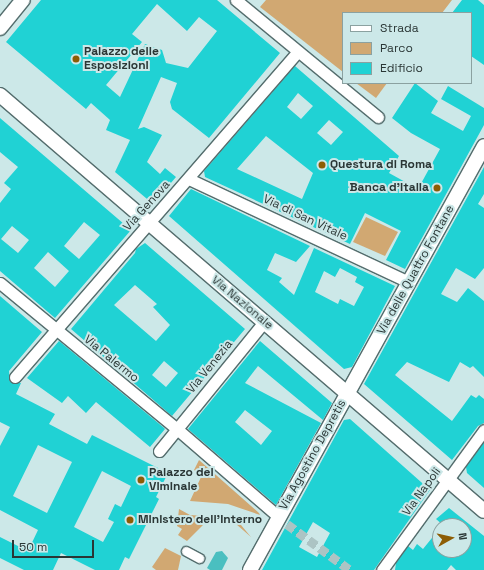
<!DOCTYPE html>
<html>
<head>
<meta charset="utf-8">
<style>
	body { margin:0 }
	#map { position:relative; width:484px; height:570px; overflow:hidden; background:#cce8e8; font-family:"Space Grotesk",sans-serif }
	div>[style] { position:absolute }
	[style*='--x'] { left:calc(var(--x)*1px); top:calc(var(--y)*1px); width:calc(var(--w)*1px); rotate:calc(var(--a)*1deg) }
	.green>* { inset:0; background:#d1a872 }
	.water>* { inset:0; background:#4abfc0 }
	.building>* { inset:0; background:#20d2d4 }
	.pedestrian-tunnel>* { height:9px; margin-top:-4.5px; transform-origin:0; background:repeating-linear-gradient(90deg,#acc4c4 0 9px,transparent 0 13.5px) }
	.roads { filter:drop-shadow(1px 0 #546d6d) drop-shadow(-1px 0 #546d6d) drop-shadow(0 1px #546d6d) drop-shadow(0 -1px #546d6d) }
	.pedestrian>* { height:9px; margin:-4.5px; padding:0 4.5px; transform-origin:4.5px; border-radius:4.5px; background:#fff }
	.minor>* { height:11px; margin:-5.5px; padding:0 5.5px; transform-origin:5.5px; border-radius:5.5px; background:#fff }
	.tertiary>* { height:14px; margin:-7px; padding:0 7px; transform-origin:7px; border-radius:7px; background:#fff }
	.dots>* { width:11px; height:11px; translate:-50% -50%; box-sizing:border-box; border:2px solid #cce8e8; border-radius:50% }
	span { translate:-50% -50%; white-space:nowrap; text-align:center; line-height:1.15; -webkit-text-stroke:4px #cce8e8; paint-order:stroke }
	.poi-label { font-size:12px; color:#2a3635; font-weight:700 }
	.left { translate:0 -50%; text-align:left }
	.right { translate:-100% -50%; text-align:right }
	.street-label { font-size:12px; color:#2a3635 }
	.legend { position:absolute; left:342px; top:12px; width:130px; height:72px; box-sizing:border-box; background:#cce8e8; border:1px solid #8ba1a0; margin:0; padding:5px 7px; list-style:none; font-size:12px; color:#2a3635 }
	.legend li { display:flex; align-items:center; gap:8px; height:20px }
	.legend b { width:20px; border:1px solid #8ba1a0 }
	.north { position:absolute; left:432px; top:518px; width:40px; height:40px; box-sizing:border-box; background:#cce8e8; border:1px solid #8ba1a0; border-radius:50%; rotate:82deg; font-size:11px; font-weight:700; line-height:16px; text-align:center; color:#2a3635 }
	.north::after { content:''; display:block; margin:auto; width:14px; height:18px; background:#8d5d05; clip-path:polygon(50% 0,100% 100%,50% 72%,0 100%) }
	.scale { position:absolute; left:12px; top:540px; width:82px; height:18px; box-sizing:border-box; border:2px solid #2a3635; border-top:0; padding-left:5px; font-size:12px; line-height:14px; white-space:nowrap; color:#2a3635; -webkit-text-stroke:3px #cce8e8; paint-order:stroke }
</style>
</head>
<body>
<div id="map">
	<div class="green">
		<div style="clip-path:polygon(266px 0,452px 0,442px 13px,343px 13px,343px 72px,260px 7px)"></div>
		<div style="clip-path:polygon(356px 83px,387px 83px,376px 98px)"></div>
		<div style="clip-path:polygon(366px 217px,398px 232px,385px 256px,353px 242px)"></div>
		<div style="clip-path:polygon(199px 460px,259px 513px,260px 515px,228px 504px,190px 501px,202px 475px,194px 470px)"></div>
		<div style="clip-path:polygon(179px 509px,190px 515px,219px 517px,231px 520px,241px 525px,251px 537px,236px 524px,219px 519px,204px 524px,187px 541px,178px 535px,182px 529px,177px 526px)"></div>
		<div style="clip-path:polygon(165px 548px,181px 556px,178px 570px,156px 570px,152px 567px)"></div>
	</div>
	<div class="water">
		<div style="clip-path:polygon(222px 551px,228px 558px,222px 570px,210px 570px,207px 568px,216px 552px)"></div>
	</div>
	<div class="building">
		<div style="clip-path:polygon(evenodd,41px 0,217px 0,280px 53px,209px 138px,172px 109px,170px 102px,177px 83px,161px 77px,138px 129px,144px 127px,162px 135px,147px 162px,160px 174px,165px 168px,176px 177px,153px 204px,115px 172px,130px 140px,106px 130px,110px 120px,91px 103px,86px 109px,6px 42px,41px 0,157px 4px,187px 31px,199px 17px,217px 31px,188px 68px,166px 63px,162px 50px,145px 44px,120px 97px,106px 85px,142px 42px,132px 34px,157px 4px)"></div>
		<div style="clip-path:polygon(462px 0,478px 0,484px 5px,484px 65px,471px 56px,471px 13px,452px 13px)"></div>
		<div style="clip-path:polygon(evenodd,295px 66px,399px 156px,389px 173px,418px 189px,440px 149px,411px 133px,392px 118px,415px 83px,438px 101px,431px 113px,463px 131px,471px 116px,441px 99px,448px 86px,484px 108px,484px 125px,405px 269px,386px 260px,401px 231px,365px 213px,350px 244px,205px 177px,204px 171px,295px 66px,298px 93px,313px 106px,301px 119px,287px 107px,298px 93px,295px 66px,329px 120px,343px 132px,331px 145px,317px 133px,329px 120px,295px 66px,266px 136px,313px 173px,302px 199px,237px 169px,266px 136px)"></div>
		<div style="clip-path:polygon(evenodd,0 118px,131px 230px,55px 318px,0 271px,0 203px,11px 189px,4px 183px,18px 167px,0 152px,0 118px,84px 222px,100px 235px,79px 259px,64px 246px,84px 222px,0 118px,12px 226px,29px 240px,18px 253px,1px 239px,12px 226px,0 118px,48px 252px,69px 271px,55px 287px,34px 268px,48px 252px)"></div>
		<div style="clip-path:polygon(484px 167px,484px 194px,478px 204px,484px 208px,484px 268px,475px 279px,456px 268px,441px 294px,457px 302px,468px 288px,484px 301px,484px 377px,473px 366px,470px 368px,460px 362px,449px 382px,407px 362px,395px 375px,452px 421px,471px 395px,476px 398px,479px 395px,484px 399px,484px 423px,478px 426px,452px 460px,364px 384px)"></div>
		<div style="clip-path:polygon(evenodd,191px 189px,310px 246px,296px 262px,275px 253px,267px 270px,282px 278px,279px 282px,294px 295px,314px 248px,395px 286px,352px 367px,344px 369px,169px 216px,191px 189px,340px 268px,357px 277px,355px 282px,364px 287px,354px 306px,340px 299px,338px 304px,315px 292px,324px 271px,335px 277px,340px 268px)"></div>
		<div style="clip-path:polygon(evenodd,145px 243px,245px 329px,172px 416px,71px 329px,135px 253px,136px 249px,145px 243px,135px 285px,157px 304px,153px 307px,170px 325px,156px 341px,114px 305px,135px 285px,145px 243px,164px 361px,178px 373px,166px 387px,152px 375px,164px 361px)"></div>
		<div style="clip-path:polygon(evenodd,0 296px,42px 332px,9px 371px,10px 382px,21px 383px,16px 394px,55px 414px,49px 424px,87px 444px,92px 435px,168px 473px,156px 497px,159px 499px,129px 559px,125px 557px,119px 570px,95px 570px,61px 553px,53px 570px,24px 570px,0 558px,0 537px,28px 551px,38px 530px,0 510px,0 446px,10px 427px,0 422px,0 296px,38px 445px,72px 462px,47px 513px,13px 496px,38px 445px,0 296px,102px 471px,131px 486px,121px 507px,115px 504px,108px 519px,114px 522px,103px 542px,74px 527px,102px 471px)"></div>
		<div style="clip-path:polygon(59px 341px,163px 427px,165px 429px,150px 447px,96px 402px,86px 413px,68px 396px,62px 403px,27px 378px)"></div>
		<div style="clip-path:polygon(evenodd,260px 341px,332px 403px,323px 420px,258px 366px,245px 383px,321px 423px,276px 505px,188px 429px,260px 341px,245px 410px,272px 431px,261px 445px,235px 422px,245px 410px)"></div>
		<div style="clip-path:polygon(evenodd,350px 419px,430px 490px,374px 570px,262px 570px,344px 420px,350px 419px,313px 522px,330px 533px,317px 557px,299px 547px,313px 522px)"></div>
		<div style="clip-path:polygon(484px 442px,484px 488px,467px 473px,466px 467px)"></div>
		<div style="clip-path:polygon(449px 508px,484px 536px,484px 570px,456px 570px,451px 565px,447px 570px,395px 570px,396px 563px,408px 546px,413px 550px,417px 544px,423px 549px,440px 528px,440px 550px,464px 550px,464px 526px,444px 526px,436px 519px)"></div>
	</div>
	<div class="pedestrian-tunnel">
		<div style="--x:287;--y:524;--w:78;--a:36.1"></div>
	</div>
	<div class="roads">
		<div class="pedestrian">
			<div style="--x:186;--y:551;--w:15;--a:28"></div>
		</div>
		<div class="minor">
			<div style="--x:236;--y:0;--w:184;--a:39.5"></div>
			<div style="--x:189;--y:179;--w:243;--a:25.1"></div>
			<div style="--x:0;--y:283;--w:229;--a:39.5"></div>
			<div style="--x:177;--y:429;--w:135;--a:40.8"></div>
			<div style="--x:15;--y:377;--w:431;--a:-49"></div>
			<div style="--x:159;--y:451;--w:166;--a:-50.9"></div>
			<div style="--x:382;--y:570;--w:173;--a:-53.9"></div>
		</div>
		<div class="tertiary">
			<div style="--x:0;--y:28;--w:36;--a:-51"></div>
			<div style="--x:0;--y:95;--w:638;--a:40.68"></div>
			<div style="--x:250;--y:570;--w:484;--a:-61.1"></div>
		</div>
	</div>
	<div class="dots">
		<div style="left:76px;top:59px;background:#8d5d05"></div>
		<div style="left:322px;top:165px;background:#8d5d05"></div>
		<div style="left:437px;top:188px;background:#8d5d05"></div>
		<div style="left:141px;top:480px;background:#8d5d05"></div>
		<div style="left:130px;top:520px;background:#8d5d05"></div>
	</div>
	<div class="poi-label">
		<span class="left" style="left:84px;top:59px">Palazzo delle<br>Esposizioni</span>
		<span class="left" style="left:330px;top:165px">Questura di Roma</span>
		<span class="right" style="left:429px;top:188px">Banca d'Italia</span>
		<span class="left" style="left:149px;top:480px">Palazzo del<br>Viminale</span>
		<span class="left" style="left:138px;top:520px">Ministero dell'Interno</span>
	</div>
	<div class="street-label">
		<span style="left:147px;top:206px;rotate:-48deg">Via Genova</span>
		<span style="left:305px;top:218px;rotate:25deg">Via di San Vitale</span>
		<span style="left:416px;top:270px;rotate:-61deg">Via delle Quattro Fontane</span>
		<span style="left:242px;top:303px;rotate:40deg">Via Nazionale</span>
		<span style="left:111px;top:359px;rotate:39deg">Via Palermo</span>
		<span style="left:210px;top:367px;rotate:-51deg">Via Venezia</span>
		<span style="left:313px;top:455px;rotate:-61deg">Via Agostino Depretis</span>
		<span style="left:422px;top:492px;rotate:-54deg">Via Napoli</span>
	</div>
	<ul class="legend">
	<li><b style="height:5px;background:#fff"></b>Strada</li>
	<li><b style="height:11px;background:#d1a872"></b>Parco</li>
	<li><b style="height:11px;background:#20d2d4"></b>Edificio</li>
	</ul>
	<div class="north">N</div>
	<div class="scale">50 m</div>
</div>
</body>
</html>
